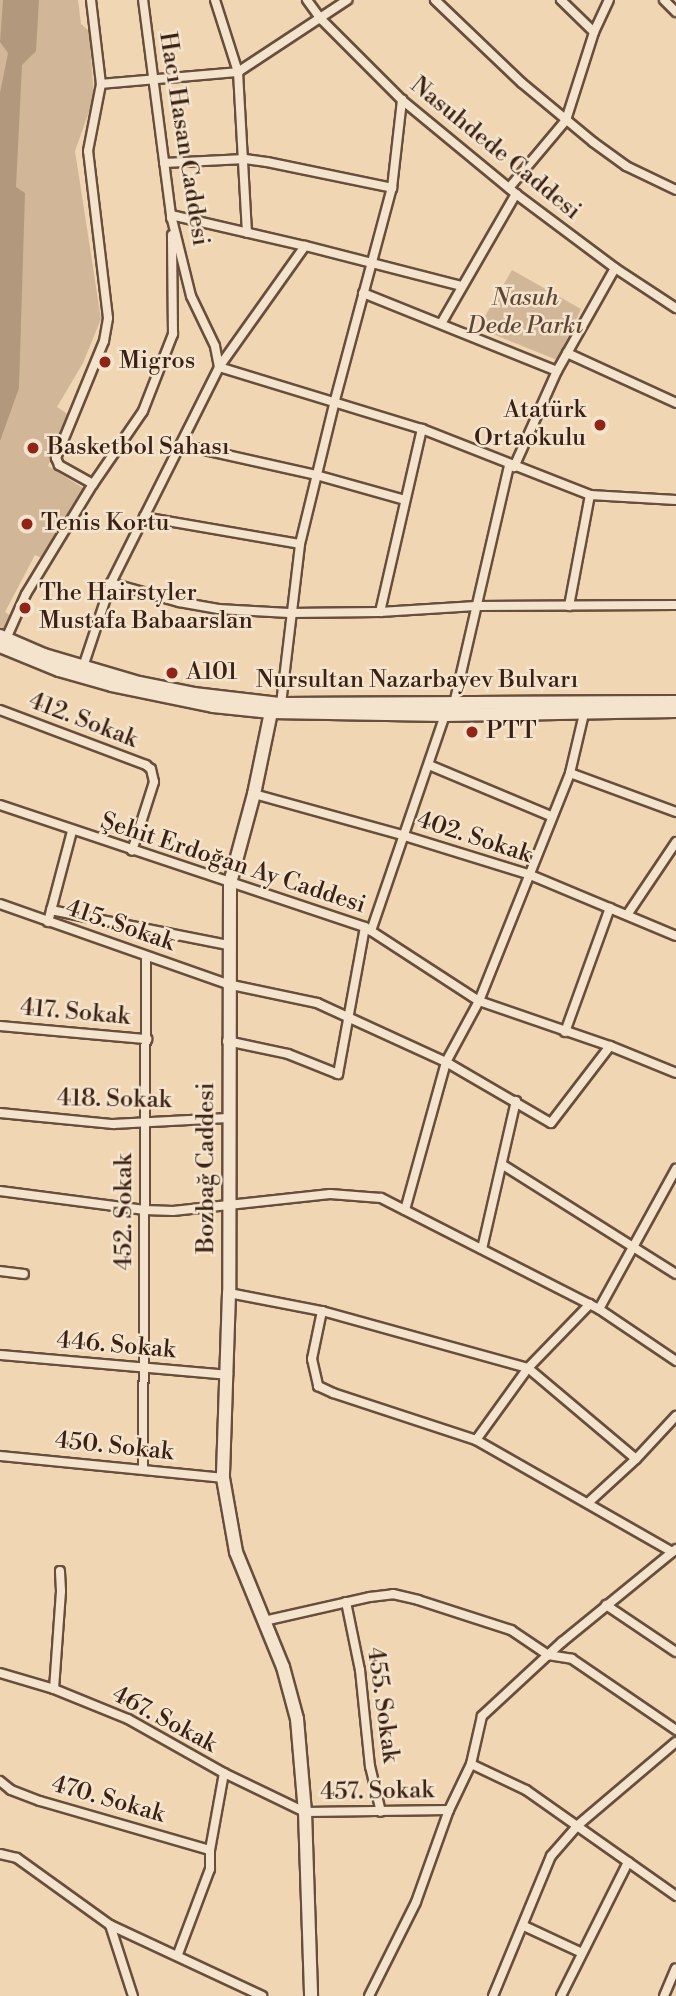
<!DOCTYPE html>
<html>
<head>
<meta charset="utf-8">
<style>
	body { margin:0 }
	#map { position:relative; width:676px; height:1996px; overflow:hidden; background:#f0d6b2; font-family:"Libre Bodoni",serif }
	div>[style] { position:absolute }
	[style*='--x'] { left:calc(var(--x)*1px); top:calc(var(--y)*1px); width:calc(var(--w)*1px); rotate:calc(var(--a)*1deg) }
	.green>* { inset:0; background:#d1b797 }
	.water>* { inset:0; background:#b2987d }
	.roads { filter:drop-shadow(2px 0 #684e3c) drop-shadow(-2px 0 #684e3c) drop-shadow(0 2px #684e3c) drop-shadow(0 -2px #684e3c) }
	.street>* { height:8px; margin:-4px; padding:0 4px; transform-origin:4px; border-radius:4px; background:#f5e4cd }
	.secondary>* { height:12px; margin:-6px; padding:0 6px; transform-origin:6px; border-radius:6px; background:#f5e4cd }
	.dots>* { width:19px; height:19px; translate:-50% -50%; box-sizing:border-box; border:4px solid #f5e4cd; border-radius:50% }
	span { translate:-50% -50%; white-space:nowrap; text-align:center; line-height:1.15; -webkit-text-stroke:5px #f5e4cd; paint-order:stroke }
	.street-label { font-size:24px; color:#3b2115 }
	.park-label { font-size:24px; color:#604636; font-style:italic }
	.poi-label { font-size:24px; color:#3b2115 }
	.left { translate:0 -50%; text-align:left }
	.right { translate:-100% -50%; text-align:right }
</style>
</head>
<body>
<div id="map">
	<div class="green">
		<div style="clip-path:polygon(0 0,78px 0,81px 24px,89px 31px,94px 98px,75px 151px,101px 319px,83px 363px,57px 407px,69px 415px,48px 466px,83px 488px,83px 494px,42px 558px,35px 555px,5px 612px,11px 616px,5px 631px,0 631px)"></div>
		<div style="clip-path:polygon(512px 270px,581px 309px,557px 360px,478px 328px)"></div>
	</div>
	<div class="water">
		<div style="clip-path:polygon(3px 0,39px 0,36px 51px,22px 65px,16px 187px,25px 193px,19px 388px,0 441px,0 93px,8px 53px,0 42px)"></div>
	</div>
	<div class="roads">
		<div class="street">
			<div style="--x:215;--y:0;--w:76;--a:72.3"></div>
			<div style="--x:238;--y:72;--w:161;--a:86.8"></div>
			<div style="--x:307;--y:0;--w:24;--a:54"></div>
			<div style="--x:321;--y:19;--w:115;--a:45"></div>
			<div style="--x:402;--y:100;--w:148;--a:39.5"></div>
			<div style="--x:516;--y:194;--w:124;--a:36.8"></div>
			<div style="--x:615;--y:268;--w:73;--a:33.3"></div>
			<div style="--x:435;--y:0;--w:120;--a:43.7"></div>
			<div style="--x:522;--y:83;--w:92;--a:39.7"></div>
			<div style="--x:593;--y:142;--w:41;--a:36"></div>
			<div style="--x:626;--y:166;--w:55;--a:25.6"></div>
			<div style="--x:561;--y:0;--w:46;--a:44.1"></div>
			<div style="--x:664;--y:0;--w:17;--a:45"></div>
			<div style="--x:101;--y:84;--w:138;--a:-5"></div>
			<div style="--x:238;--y:72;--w:131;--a:-33.4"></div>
			<div style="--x:164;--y:163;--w:81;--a:-2.8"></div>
			<div style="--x:245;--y:159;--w:22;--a:8"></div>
			<div style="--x:267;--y:162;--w:128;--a:11.7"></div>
			<div style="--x:509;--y:188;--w:89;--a:-50"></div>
			<div style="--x:566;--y:120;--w:92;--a:-72.3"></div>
			<div style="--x:594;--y:32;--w:35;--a:-65"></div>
			<div style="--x:171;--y:218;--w:3;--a:-90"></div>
			<div style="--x:171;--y:215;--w:138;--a:13"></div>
			<div style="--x:461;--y:286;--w:161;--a:-165.6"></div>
			<div style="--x:305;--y:246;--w:148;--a:125.4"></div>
			<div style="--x:219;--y:367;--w:212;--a:17"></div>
			<div style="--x:422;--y:429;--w:180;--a:21.4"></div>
			<div style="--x:590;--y:495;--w:86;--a:3.3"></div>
			<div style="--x:363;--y:293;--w:209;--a:21.9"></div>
			<div style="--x:442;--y:322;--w:148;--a:-60"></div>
			<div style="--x:567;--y:353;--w:120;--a:24.6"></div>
			<div style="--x:182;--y:445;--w:137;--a:12.6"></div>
			<div style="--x:316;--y:475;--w:92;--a:15.7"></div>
			<div style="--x:514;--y:467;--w:105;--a:-65.9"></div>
			<div style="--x:557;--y:371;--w:118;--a:-60.6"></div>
			<div style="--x:93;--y:484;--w:88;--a:-55.6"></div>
			<div style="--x:143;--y:411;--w:83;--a:-68.7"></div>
			<div style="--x:173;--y:334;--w:99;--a:-90.6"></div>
			<div style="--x:144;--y:517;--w:158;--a:9.8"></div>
			<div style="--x:111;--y:583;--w:71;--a:15.6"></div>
			<div style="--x:179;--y:602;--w:40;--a:10"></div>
			<div style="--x:218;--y:609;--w:71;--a:3.2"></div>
			<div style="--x:289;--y:613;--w:91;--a:-0.6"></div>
			<div style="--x:380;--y:612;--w:96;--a:-3.6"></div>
			<div style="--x:476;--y:606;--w:200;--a:-0.3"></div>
			<div style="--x:569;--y:606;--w:113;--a:-79.3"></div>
			<div style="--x:380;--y:612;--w:188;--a:-77.1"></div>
			<div style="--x:5;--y:641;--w:51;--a:-65.9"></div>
			<div style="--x:26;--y:594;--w:129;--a:-58.7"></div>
			<div style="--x:93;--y:484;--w:39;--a:-151"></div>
			<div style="--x:59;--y:465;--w:8;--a:-113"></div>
			<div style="--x:56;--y:458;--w:126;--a:-67.7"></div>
			<div style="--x:104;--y:341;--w:23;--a:-80"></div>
			<div style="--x:108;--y:318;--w:168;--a:-96.8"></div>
			<div style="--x:88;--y:151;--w:68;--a:-79"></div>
			<div style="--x:101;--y:84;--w:85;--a:-96.8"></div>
			<div style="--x:83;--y:667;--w:89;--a:-71.6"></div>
			<div style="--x:111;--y:583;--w:241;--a:-63.4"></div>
			<div style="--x:219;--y:367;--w:21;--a:-101"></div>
			<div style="--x:215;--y:346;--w:55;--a:-115.6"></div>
			<div style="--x:191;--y:296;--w:83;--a:-103.9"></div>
			<div style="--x:171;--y:215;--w:217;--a:-97.4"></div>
			<div style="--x:281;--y:704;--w:161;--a:-83.2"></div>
			<div style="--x:300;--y:544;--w:148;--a:-76.3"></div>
			<div style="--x:335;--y:400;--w:220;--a:-75"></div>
			<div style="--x:392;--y:188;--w:89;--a:-83.5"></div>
			<div style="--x:454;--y:704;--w:245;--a:-77"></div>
			<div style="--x:0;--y:710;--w:156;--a:20.6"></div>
			<div style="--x:146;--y:765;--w:6;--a:39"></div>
			<div style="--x:151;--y:769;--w:13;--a:77"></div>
			<div style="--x:154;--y:782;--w:72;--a:107.7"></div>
			<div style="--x:429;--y:765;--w:132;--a:22.7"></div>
			<div style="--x:570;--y:773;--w:113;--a:20.2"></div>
			<div style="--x:254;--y:794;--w:157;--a:15.5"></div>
			<div style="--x:405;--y:836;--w:129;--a:17.2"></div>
			<div style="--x:528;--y:874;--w:160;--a:22.7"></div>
			<div style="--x:0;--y:805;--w:385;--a:18.5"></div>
			<div style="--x:365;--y:927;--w:136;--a:33"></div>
			<div style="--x:479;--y:1001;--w:139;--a:19"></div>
			<div style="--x:610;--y:1046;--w:71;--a:22.2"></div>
			<div style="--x:0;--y:904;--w:241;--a:19.4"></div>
			<div style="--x:227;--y:984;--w:92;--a:11.9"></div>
			<div style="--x:317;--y:1003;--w:142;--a:24.6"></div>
			<div style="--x:446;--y:1062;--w:121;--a:30.2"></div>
			<div style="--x:551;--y:1123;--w:97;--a:-52.5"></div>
			<div style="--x:51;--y:910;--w:179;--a:11.2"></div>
			<div style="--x:627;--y:915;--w:88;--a:-56.1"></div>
			<div style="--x:48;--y:922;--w:94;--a:-75.2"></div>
			<div style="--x:371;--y:931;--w:228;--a:-71.1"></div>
			<div style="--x:0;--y:1026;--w:148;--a:5.1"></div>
			<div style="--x:565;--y:1032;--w:132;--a:-70.1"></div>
			<div style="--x:227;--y:1041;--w:62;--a:12"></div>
			<div style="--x:288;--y:1054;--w:54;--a:21.8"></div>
			<div style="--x:338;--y:1074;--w:149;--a:-79.6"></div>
			<div style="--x:0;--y:1113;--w:114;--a:5.6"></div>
			<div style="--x:113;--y:1124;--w:115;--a:-3"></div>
			<div style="--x:503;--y:1165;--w:204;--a:32.2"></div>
			<div style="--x:0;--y:1191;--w:146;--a:7.5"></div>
			<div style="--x:145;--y:1210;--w:28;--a:2"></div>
			<div style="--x:173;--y:1211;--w:158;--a:-6.2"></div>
			<div style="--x:330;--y:1194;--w:51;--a:4.5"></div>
			<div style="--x:381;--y:1198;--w:245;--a:27"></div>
			<div style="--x:599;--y:1309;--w:93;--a:34"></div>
			<div style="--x:405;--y:1210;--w:154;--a:-74.5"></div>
			<div style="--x:446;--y:1062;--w:69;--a:-61.6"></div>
			<div style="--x:479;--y:1001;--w:245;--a:-68.2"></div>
			<div style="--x:570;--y:773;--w:61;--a:-76.7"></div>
			<div style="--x:482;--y:1249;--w:152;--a:-77.1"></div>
			<div style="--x:0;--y:1271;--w:24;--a:7"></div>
			<div style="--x:229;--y:1293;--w:95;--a:11"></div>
			<div style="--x:322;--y:1311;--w:214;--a:15.5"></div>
			<div style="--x:528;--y:1368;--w:141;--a:40.1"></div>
			<div style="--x:599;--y:1309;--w:160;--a:-61.2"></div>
			<div style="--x:322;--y:1311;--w:49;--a:101.8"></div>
			<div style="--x:312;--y:1359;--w:28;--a:77"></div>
			<div style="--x:318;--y:1386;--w:17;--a:25"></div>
			<div style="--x:333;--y:1393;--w:151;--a:18.2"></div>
			<div style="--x:476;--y:1440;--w:226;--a:29.7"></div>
			<div style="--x:0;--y:1355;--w:229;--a:5"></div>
			<div style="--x:476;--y:1440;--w:89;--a:-54.2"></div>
			<div style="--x:528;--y:1368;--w:89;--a:-45.9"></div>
			<div style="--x:0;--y:1456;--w:224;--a:5.6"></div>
			<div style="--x:143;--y:1469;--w:513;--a:-89.66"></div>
			<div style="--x:589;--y:1502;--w:64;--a:-42.5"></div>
			<div style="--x:636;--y:1459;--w:59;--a:-47.1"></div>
			<div style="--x:346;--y:1602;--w:69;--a:78.4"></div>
			<div style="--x:360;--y:1670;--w:97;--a:84.1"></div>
			<div style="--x:370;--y:1766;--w:47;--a:76.6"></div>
			<div style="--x:606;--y:1605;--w:84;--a:33.9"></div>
			<div style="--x:264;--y:1621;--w:109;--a:-12.8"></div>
			<div style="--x:370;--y:1597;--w:23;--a:-7"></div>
			<div style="--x:393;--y:1594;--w:26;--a:13"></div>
			<div style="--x:418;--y:1600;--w:98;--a:17.9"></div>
			<div style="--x:511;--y:1630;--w:45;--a:34"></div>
			<div style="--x:548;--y:1655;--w:24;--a:9"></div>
			<div style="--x:572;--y:1659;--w:126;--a:34.3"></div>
			<div style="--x:0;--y:1673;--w:56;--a:16.5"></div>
			<div style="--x:54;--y:1689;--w:80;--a:22.1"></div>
			<div style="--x:128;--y:1719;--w:110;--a:29.4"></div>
			<div style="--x:224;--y:1773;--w:90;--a:25.7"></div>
			<div style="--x:305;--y:1812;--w:144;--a:-0.8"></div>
			<div style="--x:54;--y:1689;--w:98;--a:-85.9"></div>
			<div style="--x:61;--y:1591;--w:20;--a:-93"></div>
			<div style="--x:471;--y:1764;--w:61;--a:25.3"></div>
			<div style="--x:526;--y:1790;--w:184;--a:35.2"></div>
			<div style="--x:0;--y:1781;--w:14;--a:39"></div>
			<div style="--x:11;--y:1790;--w:31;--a:21"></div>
			<div style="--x:40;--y:1801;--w:177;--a:16.1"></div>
			<div style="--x:0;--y:1854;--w:17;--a:13"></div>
			<div style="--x:17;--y:1858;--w:115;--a:35.8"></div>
			<div style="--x:110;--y:1925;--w:168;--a:25"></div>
			<div style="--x:110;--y:1925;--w:75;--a:72.1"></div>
			<div style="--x:524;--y:1926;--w:62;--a:24.9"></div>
			<div style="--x:178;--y:1954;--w:91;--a:-69.4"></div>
			<div style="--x:210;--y:1869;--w:19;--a:-90"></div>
			<div style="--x:210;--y:1850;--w:78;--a:-79.7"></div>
			<div style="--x:369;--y:1996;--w:105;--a:-63.4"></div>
			<div style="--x:416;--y:1902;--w:98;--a:-70.3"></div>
			<div style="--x:449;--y:1810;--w:51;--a:-64.4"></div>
			<div style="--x:471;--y:1764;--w:49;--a:-77.1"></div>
			<div style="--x:482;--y:1716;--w:109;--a:-42.8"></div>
			<div style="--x:562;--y:1642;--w:147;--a:-39.2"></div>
			<div style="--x:493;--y:1996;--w:152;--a:-67.5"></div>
			<div style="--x:551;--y:1856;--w:41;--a:-48.9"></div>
			<div style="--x:578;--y:1825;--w:128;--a:-40.3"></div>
			<div style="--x:561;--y:1996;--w:150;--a:-63.4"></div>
			<div style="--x:664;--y:1996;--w:30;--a:-67"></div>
		</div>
		<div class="secondary">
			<div style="--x:0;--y:636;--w:48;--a:23.4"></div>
			<div style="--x:44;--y:655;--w:99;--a:16.4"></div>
			<div style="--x:139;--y:683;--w:56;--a:11.3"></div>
			<div style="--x:194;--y:694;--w:88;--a:6.6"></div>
			<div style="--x:281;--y:704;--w:395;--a:-0.3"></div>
			<div style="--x:0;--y:646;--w:64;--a:22.1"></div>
			<div style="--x:59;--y:670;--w:55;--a:15.8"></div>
			<div style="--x:112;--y:685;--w:103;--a:11.7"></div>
			<div style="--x:213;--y:706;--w:58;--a:5.9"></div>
			<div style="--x:271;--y:712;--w:174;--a:1"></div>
			<div style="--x:445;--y:715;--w:231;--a:-1"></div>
			<div style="--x:271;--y:712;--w:84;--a:101.7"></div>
			<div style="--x:254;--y:794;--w:92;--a:105.1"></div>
			<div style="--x:230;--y:883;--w:410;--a:90.1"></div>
			<div style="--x:229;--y:1293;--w:185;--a:91.9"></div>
			<div style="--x:223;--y:1478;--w:75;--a:80"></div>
			<div style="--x:236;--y:1552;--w:124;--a:67.8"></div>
			<div style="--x:283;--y:1667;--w:54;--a:74.9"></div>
			<div style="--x:297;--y:1719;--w:93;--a:85.1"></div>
			<div style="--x:305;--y:1812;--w:184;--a:88.1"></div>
		</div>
	</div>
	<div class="dots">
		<div style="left:105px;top:362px;background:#8f2418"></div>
		<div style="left:600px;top:425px;background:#8f2418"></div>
		<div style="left:33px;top:448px;background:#8f2418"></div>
		<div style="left:27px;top:524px;background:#8f2418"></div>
		<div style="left:25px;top:608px;background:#8f2418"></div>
		<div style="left:172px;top:673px;background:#8f2418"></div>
		<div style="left:472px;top:732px;background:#8f2418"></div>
	</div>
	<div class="street-label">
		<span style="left:183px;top:139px;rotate:81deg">Hacı Hasan Caddesi</span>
		<span style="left:495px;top:149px;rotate:39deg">Nasuhdede Caddesi</span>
		<span style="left:417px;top:681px">Nursultan Nazarbayev Bulvarı</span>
		<span style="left:83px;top:721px;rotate:21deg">412. Sokak</span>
		<span style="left:474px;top:838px;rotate:18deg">402. Sokak</span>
		<span style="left:233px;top:864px;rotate:18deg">Şehit Erdoğan Ay Caddesi</span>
		<span style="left:120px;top:926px;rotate:19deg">415. Sokak</span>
		<span style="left:75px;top:1013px;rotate:5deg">417. Sokak</span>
		<span style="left:114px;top:1100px;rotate:1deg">418. Sokak</span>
		<span style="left:207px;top:1168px;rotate:-90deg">Bozbağ Caddesi</span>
		<span style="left:125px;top:1212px;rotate:-90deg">452. Sokak</span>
		<span style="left:116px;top:1346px;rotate:5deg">446. Sokak</span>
		<span style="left:114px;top:1447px;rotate:6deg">450. Sokak</span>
		<span style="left:382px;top:1705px;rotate:82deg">455. Sokak</span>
		<span style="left:164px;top:1720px;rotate:28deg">467. Sokak</span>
		<span style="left:377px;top:1792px;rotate:-1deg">457. Sokak</span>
		<span style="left:108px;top:1800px;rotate:16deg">470. Sokak</span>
	</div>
	<div class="park-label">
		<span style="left:525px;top:313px">Nasuh<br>Dede Parkı</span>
	</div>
	<div class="poi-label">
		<span class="left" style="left:119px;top:362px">Migros</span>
		<span class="right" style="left:586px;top:425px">Atatürk<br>Ortaokulu</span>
		<span class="left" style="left:47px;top:448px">Basketbol Sahası</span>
		<span class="left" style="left:41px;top:524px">Tenis Kortu</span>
		<span class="left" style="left:39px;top:608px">The Hairstyler<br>Mustafa Babaarslan</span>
		<span class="left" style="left:186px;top:673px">A101</span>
		<span class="left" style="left:486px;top:732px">PTT</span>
	</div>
</div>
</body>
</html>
